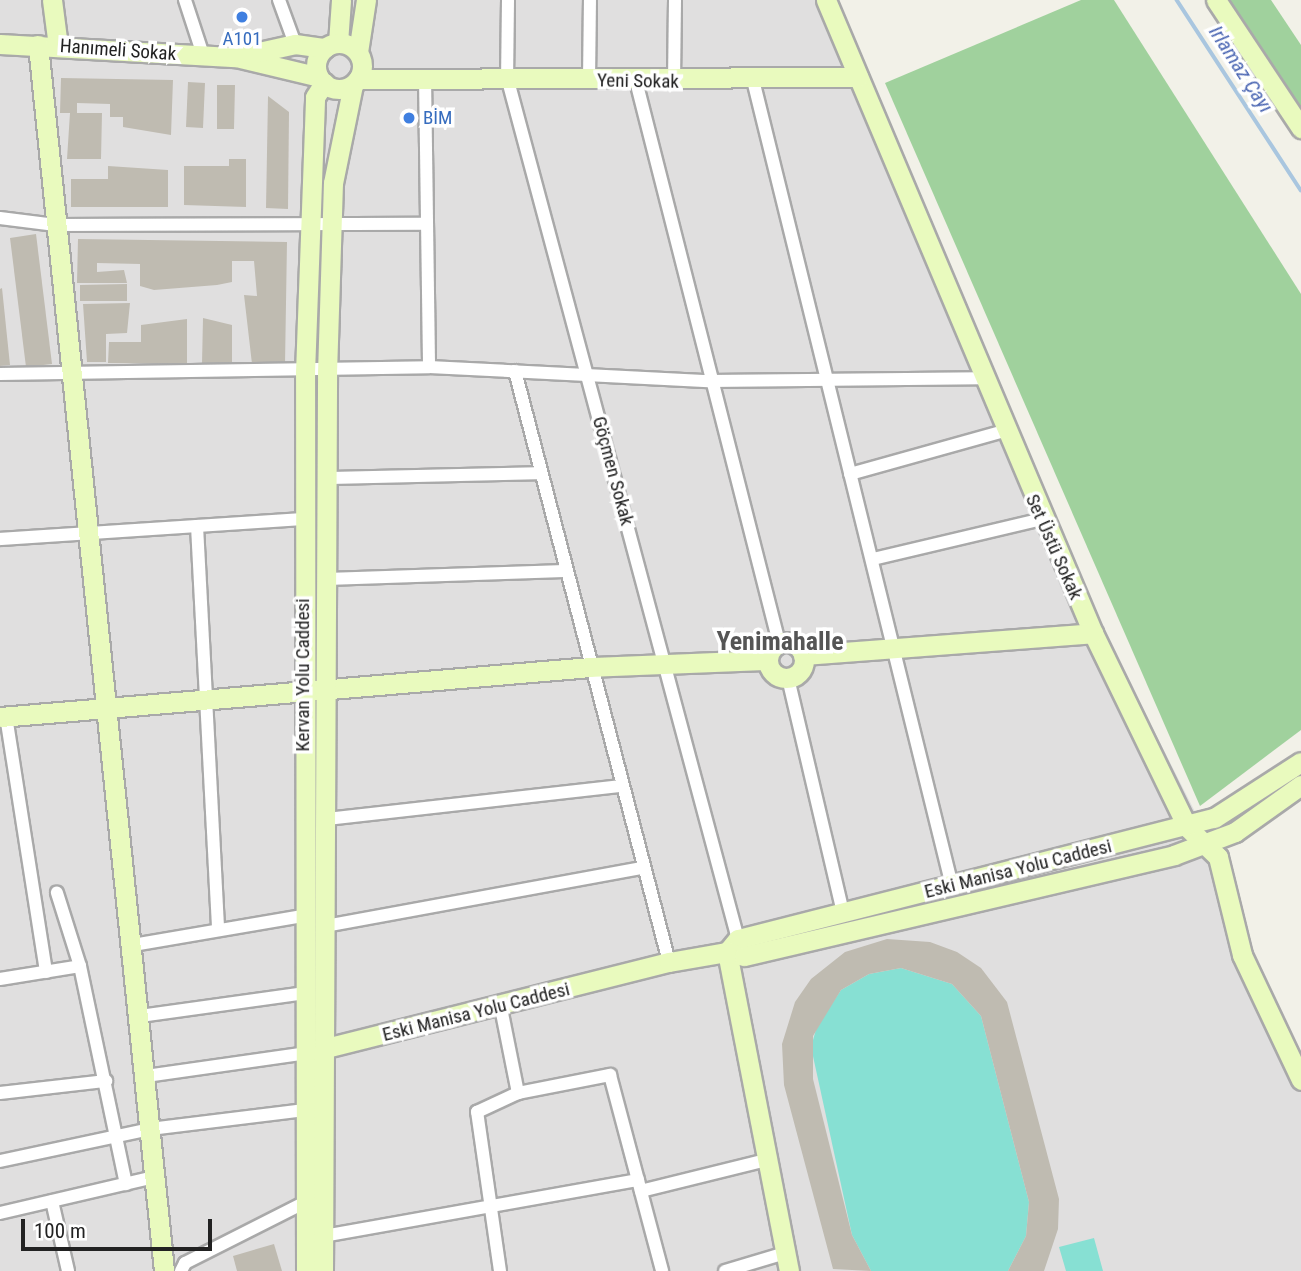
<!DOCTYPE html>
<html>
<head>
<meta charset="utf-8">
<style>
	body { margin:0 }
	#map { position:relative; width:1301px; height:1271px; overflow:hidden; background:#f2f1e8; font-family:"Roboto Condensed",sans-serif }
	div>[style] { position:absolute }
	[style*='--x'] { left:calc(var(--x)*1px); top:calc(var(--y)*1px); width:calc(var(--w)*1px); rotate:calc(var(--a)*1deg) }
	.residential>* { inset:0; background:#e0dfdf }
	.forest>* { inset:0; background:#a0d19d }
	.pitch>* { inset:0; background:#87e0d3 }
	.stream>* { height:3.5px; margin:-1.75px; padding:0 1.75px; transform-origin:1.75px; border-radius:1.75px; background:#a9c6df }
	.building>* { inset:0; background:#bfbbb1 }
	.roads { filter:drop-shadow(2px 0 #a9a9a9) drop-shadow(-2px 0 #a9a9a9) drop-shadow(0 2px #a9a9a9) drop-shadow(0 -2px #a9a9a9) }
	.street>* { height:12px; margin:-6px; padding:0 6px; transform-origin:6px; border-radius:6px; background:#fff }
	.secondary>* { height:19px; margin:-9.5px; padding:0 9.5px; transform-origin:9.5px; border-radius:9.5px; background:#e9fabe }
	.secondary>.ring { margin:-9.5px; padding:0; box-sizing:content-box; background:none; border:19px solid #e9fabe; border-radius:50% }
	.dots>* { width:19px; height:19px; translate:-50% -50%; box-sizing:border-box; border:4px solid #fff; border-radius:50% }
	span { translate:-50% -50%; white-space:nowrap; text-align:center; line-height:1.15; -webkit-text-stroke:7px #fff; paint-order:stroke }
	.shop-label { font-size:19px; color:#366cbe }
	.left { translate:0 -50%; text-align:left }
	.street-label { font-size:19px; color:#222 }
	.water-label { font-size:21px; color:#4c67b3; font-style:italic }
	.district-label { font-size:26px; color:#555; font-weight:700 }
	.scale { position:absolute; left:21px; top:1219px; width:191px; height:32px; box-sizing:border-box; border:4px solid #222; border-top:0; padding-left:9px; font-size:21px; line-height:24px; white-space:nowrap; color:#222; -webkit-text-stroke:5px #fff; paint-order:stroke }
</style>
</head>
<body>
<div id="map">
	<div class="residential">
		<div style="clip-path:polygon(0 0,815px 0,1015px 457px,1218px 857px,1301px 1078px,1301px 1271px,0 1271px)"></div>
	</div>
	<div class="forest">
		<div style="clip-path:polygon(1081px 0,1114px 0,1301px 294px,1301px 730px,1200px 806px,885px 83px)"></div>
		<div style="clip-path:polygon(1227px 0,1271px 0,1301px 45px,1301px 113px)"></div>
	</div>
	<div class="pitch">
		<div style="clip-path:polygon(901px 968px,952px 984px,981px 1016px,1029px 1202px,1026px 1236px,1008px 1271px,871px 1271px,852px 1235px,811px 1047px,817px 1026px,841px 990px,869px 974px)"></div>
		<div style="clip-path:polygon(1094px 1238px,1103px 1271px,1066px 1271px,1059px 1247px)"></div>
	</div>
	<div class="stream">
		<div style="--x:1177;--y:0;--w:227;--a:56.9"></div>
	</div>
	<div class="building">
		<div style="clip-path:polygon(61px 78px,173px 80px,171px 135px,123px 127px,123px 117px,110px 117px,110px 104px,77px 103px,77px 113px,102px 113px,101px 159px,67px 159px,70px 113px,60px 113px)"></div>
		<div style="clip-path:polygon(188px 82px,205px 83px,203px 128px,186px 127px)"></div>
		<div style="clip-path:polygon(217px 85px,235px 85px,234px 129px,217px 129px)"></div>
		<div style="clip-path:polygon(268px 96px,289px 112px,288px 209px,266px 208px)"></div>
		<div style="clip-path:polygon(229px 159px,246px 159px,246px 207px,184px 205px,184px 166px,229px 166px)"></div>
		<div style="clip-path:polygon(108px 166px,168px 170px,168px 207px,71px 207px,71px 179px,108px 179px)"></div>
		<div style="clip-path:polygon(36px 234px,52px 364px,26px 367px,10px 238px)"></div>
		<div style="clip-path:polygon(78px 239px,287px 242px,285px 365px,252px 364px,244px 295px,257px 296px,254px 261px,232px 261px,232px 282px,217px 285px,154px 290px,140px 286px,140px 264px,97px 263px,97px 272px,124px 270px,127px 283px,77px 283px)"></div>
		<div style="clip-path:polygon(127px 284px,127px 301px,80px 301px,80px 285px)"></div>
		<div style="clip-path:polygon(2px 288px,10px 365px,0 366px,0 289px)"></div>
		<div style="clip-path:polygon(130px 303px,127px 333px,106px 334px,106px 362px,87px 362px,83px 304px)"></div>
		<div style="clip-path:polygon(203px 318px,232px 325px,232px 364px,202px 364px)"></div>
		<div style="clip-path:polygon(187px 319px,187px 364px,108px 363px,109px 342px,141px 342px,141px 325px)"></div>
		<div style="clip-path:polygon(887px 939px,930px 942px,957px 952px,981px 968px,1007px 1002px,1059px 1199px,1058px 1229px,1044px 1271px,1008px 1271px,1026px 1236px,1029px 1202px,981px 1016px,952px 984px,901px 968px,869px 974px,841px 990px,813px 1036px,813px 1079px,852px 1235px,871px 1271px,833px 1269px,784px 1085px,782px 1044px,795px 1002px,811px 979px,845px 952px)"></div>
		<div style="clip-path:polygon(274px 1244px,282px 1271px,237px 1271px,233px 1256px)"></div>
	</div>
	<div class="roads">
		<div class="street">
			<div style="--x:185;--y:0;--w:58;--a:71.9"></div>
			<div style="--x:279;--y:0;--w:47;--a:70"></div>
			<div style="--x:508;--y:0;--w:77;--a:90.7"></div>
			<div style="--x:507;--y:77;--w:892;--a:75"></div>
			<div style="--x:425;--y:77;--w:290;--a:89.2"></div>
			<div style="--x:589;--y:80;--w:80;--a:-89.3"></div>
			<div style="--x:753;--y:80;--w:830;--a:76.13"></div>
			<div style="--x:636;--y:81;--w:580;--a:75.72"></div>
			<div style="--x:674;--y:82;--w:82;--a:-89.3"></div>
			<div style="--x:0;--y:218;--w:56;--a:7.1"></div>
			<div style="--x:56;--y:225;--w:370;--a:-0.2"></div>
			<div style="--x:515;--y:371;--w:611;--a:75.39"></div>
			<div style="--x:0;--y:374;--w:429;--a:-0.9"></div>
			<div style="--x:429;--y:367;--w:280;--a:2.9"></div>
			<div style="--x:709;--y:381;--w:272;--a:-0.6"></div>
			<div style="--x:850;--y:474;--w:160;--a:-15.6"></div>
			<div style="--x:325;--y:478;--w:216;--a:-1.3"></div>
			<div style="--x:197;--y:526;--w:403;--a:87"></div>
			<div style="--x:0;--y:539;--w:305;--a:-3.8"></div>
			<div style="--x:873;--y:559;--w:174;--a:-13.3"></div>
			<div style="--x:325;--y:579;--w:241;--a:-1.9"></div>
			<div style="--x:788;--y:678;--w:241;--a:76.8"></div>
			<div style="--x:6;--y:716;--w:259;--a:81.1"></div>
			<div style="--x:326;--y:819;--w:298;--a:-6.4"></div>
			<div style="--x:325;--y:926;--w:322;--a:-10.4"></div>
			<div style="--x:133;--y:945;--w:172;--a:-9.7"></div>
			<div style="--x:80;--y:966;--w:223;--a:78.1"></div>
			<div style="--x:0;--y:979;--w:81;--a:-9.2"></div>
			<div style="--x:80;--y:966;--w:77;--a:-107.5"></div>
			<div style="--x:501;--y:1008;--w:87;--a:78.7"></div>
			<div style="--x:140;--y:1016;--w:167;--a:-7.9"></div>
			<div style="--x:146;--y:1076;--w:163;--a:-8.1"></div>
			<div style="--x:0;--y:1093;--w:107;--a:-6.5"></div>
			<div style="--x:0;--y:1161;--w:153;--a:-12"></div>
			<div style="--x:150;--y:1129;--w:156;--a:-7"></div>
			<div style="--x:641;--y:1191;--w:133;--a:-13.9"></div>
			<div style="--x:52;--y:1201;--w:72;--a:77.1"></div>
			<div style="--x:0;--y:1213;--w:159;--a:-13.1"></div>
			<div style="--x:323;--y:1236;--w:320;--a:-10.1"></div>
			<div style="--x:181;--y:1271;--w:9;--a:-63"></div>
			<div style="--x:185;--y:1263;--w:136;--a:-26.8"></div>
			<div style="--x:500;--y:1271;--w:161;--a:-98.2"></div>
			<div style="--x:477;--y:1112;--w:45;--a:-24.9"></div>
			<div style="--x:518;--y:1093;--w:94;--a:-11.1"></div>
			<div style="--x:610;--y:1075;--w:203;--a:75.1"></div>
			<div style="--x:725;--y:1271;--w:63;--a:-16.7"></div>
		</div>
		<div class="secondary">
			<div style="--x:52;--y:0;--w:46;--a:82.6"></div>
			<div style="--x:826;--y:0;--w:687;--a:67.13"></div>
			<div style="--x:1093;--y:633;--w:216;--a:64.1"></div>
			<div style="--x:1187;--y:827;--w:43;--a:44.1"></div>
			<div style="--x:1218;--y:857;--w:101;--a:76.2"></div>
			<div style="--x:1242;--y:955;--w:138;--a:64.7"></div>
			<div style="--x:1216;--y:0;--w:154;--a:56.4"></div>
			<div style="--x:338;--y:43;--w:43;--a:-86"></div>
			<div class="ring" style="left:316px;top:43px;width:27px;height:27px"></div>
			<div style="--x:0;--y:44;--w:236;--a:3.2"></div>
			<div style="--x:236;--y:57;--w:85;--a:13.5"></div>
			<div style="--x:38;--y:45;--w:1232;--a:84.13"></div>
			<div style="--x:358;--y:52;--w:53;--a:-81.3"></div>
			<div style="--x:236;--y:57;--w:60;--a:-12.4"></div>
			<div style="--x:295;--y:44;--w:30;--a:8"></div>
			<div style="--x:358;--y:79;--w:500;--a:-0.23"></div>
			<div class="ring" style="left:768px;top:642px;width:17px;height:17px"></div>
			<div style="--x:803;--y:655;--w:291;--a:-4.3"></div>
			<div style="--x:0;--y:717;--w:592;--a:-4.84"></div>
			<div style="--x:590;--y:667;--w:178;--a:-2.3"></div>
			<div style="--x:727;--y:952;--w:17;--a:-50"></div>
			<div style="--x:738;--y:939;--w:491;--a:-14.3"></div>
			<div style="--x:1214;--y:818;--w:103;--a:-32.8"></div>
			<div style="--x:727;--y:952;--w:325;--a:79"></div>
			<div style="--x:310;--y:1052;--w:370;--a:-14.1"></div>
			<div style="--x:669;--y:962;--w:59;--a:-9.8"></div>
			<div style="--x:727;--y:952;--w:17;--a:13"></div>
			<div style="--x:744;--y:956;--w:442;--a:-13.2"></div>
			<div style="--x:1174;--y:855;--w:65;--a:-20.7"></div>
			<div style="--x:1235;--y:832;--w:81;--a:-35.5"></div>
			<div style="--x:306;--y:1271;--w:898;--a:-90.06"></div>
			<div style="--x:305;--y:373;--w:276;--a:-87.9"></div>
			<div style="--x:315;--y:97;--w:17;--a:-57"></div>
			<div style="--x:323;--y:1271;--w:898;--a:-89.74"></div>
			<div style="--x:327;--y:373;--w:190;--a:-88.2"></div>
			<div style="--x:333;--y:183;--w:100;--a:-78.5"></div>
		</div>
	</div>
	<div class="dots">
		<div style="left:242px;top:17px;background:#3f7fe0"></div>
		<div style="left:409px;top:118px;background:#3f7fe0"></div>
	</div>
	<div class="shop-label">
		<span style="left:242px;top:39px">A101</span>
		<span class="left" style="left:423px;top:118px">BİM</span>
	</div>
	<div class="street-label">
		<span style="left:118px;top:50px;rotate:4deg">Hanımeli Sokak</span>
		<span style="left:638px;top:81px;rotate:1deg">Yeni Sokak</span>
		<span style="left:613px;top:471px;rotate:75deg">Göçmen Sokak</span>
		<span style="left:1054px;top:547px;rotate:66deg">Set Üstü Sokak</span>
		<span style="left:303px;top:675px;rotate:-90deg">Kervan Yolu Caddesi</span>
		<span style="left:1018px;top:869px;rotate:-14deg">Eski Manisa Yolu Caddesi</span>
		<span style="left:476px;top:1012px;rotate:-14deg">Eski Manisa Yolu Caddesi</span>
	</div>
	<div class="water-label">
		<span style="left:1241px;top:69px;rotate:57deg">Irlamaz Çayı</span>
	</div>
	<div class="district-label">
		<span style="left:780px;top:642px">Yenimahalle</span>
	</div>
	<div class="scale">100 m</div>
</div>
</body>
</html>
